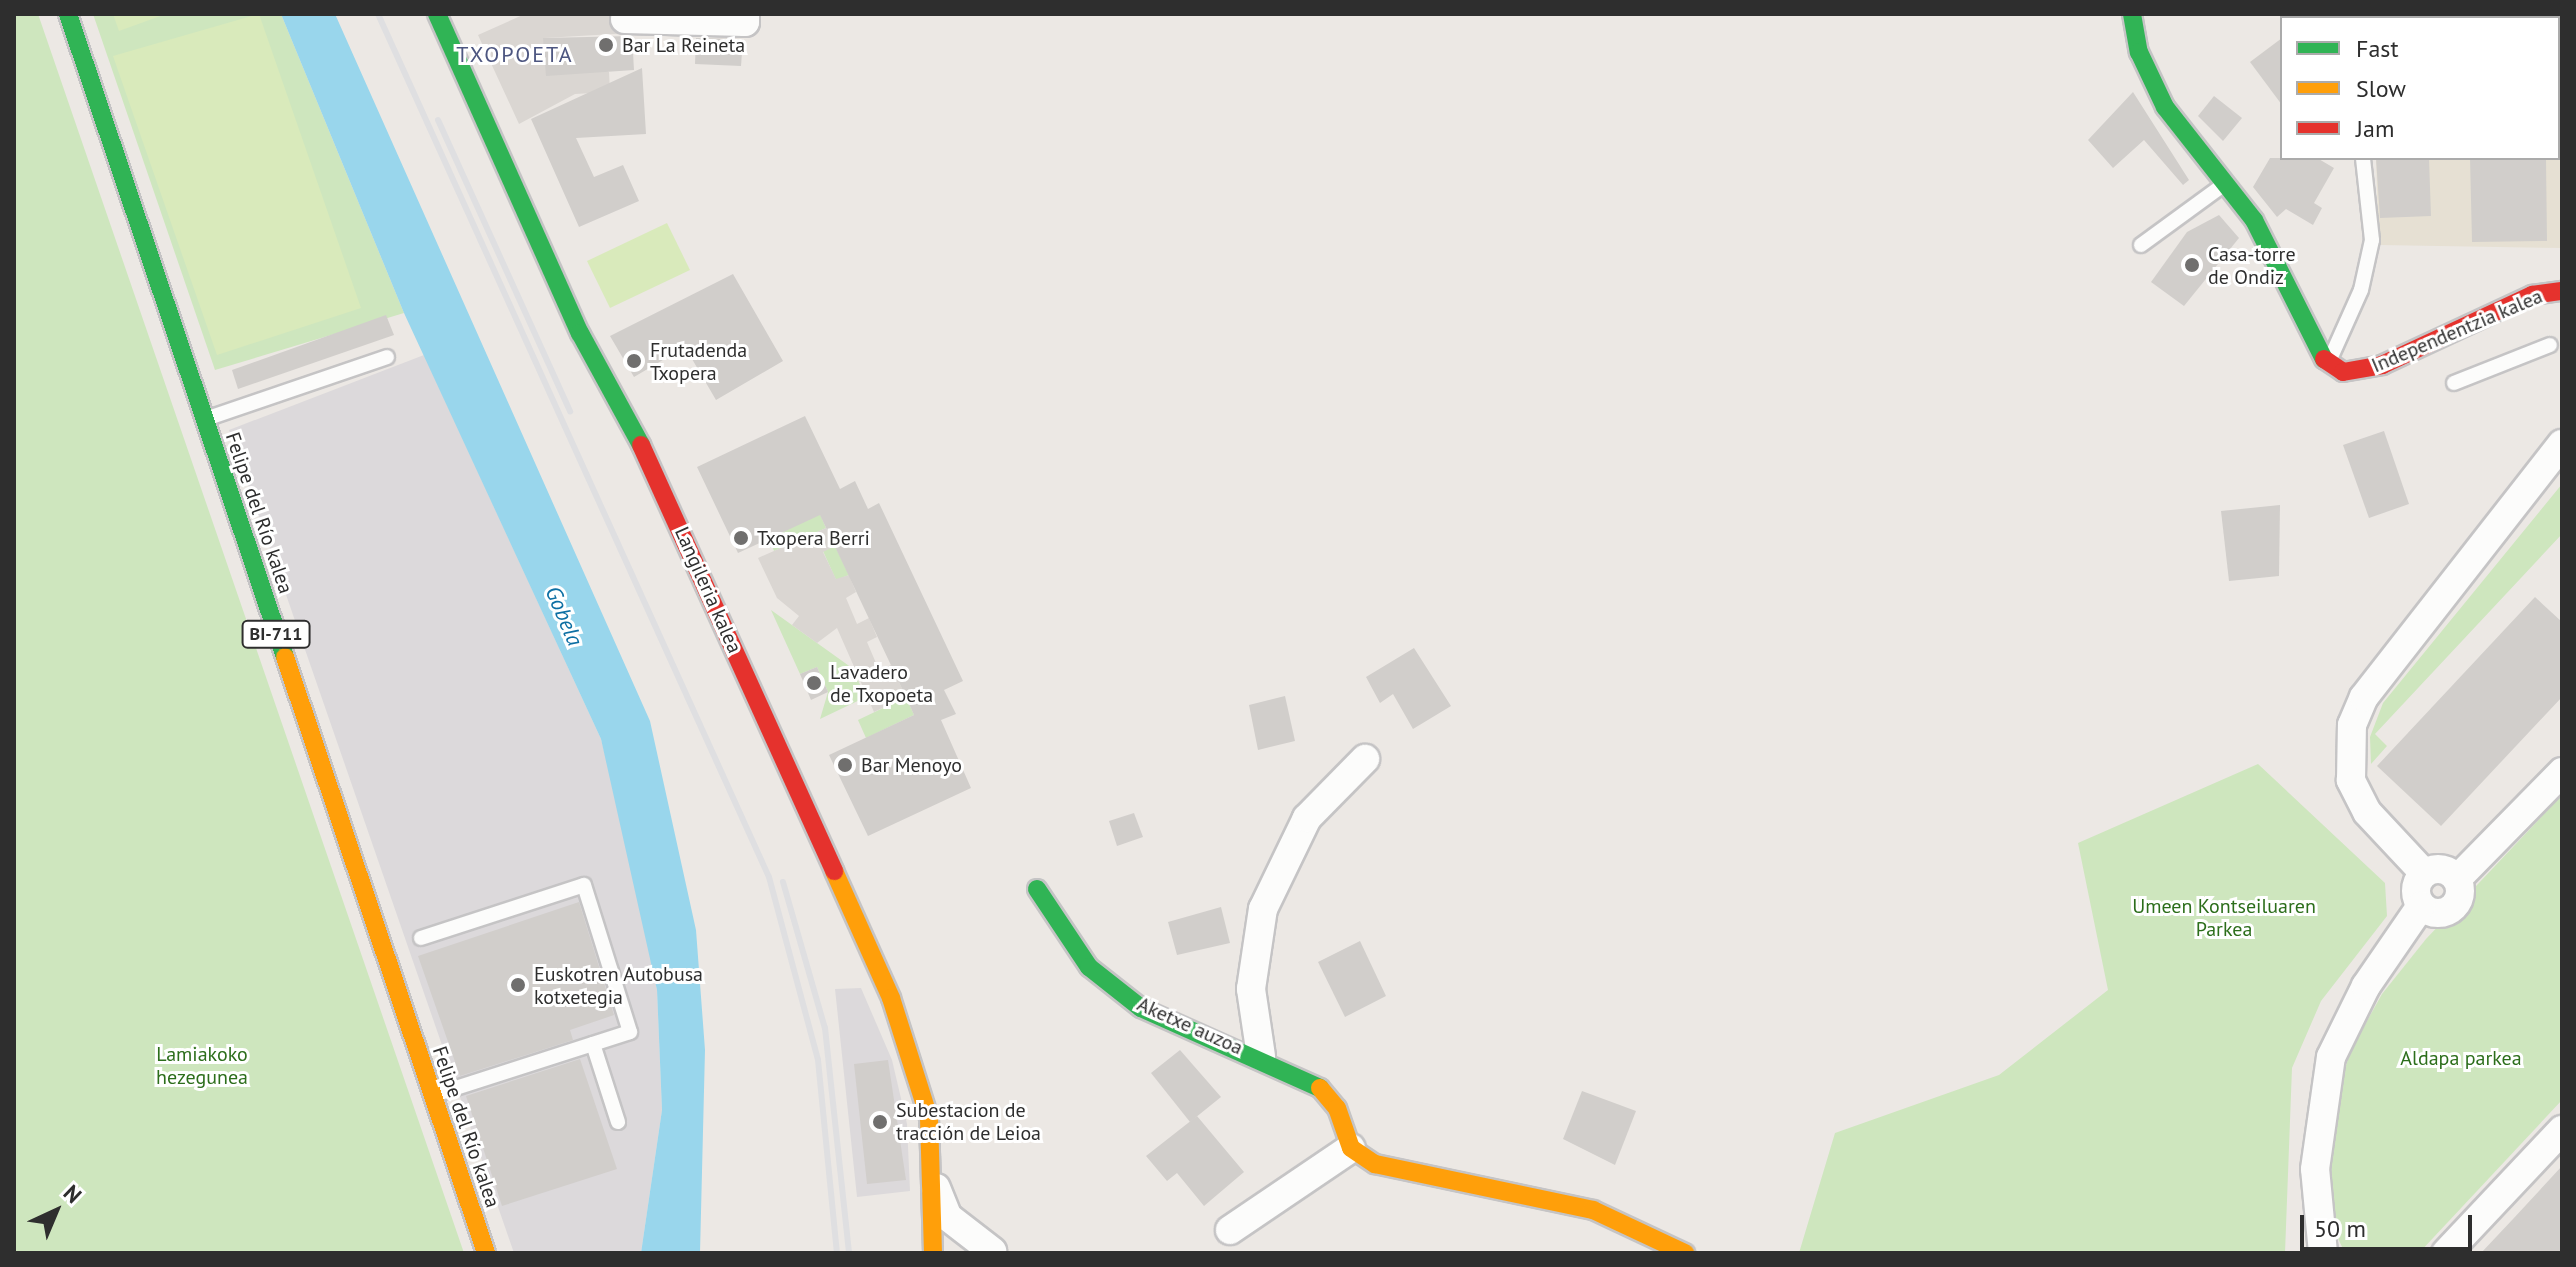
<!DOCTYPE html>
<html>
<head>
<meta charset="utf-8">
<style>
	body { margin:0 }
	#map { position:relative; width:2576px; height:1267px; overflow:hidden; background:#ece8e4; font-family:"PT Sans",sans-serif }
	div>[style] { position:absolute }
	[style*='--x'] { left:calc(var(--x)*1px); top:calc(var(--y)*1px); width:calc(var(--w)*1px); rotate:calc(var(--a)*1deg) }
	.industrial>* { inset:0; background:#dcd9db }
	.education>* { inset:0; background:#e6e0d3 }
	.green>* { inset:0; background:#cee6be }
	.pitch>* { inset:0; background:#d9eabb }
	.plaza>* { inset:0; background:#dad6d2 }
	.water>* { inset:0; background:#99d6ec }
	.building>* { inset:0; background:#d1cecb }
	.roads { filter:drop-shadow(2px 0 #c5c4c5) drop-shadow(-2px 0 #c5c4c5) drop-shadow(0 2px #c5c4c5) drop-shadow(0 -2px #c5c4c5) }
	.lane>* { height:14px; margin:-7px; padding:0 7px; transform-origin:7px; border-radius:7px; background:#fcfcfb }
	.street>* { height:28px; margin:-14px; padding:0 14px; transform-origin:14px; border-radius:14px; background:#fcfcfb }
	.street>.ring { margin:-14px; padding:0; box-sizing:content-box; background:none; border:28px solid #fcfcfb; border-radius:50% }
	.fast>* { height:18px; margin:-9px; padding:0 9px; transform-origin:9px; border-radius:9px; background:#30b455 }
	.slow>* { height:18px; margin:-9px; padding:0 9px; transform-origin:9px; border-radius:9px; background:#ff9f0a }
	.jam>* { height:18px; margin:-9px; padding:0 9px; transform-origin:9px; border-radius:9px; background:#e5322d }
	.rail>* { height:6px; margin:-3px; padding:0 3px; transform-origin:3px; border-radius:3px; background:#dfdfe1 }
	.dots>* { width:22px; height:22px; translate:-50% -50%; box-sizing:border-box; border:4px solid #fff; border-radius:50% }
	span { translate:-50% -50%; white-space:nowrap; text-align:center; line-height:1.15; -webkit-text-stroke:6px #fff; paint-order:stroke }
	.shield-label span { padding:2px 6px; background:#fff; border:2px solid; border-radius:6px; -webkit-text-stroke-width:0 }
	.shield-label { font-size:18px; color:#2e2e2e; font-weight:700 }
	.poi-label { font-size:20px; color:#2e2e2e }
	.left { translate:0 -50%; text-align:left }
	.street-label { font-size:20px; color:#2e2e2e }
	.park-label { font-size:20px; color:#2c6e1b }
	.neighbourhood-label { font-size:22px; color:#4d5680; letter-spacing:2px }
	.water-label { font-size:22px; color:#0d6fa3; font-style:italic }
	.frame { position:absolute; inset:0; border:16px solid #2e2e2e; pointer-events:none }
	.legend { position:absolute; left:2280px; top:16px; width:280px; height:144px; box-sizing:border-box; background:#fff; border:2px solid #ababab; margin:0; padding:10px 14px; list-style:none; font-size:24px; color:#2e2e2e }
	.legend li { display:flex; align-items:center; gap:16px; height:40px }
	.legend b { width:40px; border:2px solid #ababab }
	.north { position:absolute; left:16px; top:1171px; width:80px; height:80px; -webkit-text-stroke:6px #fff; paint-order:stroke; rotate:44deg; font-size:22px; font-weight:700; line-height:32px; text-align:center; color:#2e2e2e }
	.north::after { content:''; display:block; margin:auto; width:28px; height:36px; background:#2e2e2e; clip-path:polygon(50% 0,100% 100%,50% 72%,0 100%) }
	.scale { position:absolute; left:2300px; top:1215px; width:172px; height:36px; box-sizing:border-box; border:4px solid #2e2e2e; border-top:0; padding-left:10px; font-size:24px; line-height:28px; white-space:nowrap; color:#2e2e2e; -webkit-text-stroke:6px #fff; paint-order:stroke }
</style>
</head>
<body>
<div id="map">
	<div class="industrial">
		<div style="clip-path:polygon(424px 355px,601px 739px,633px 862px,657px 990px,662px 1110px,641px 1253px,514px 1253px,229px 430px)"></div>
		<div style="clip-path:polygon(861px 988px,892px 1060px,907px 1124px,910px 1191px,857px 1197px,835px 989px)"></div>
	</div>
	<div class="education">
		<div style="clip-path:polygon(2518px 14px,2562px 14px,2562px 248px,2379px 245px,2376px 158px,2558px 158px,2558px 18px)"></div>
	</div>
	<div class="green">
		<div style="clip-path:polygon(14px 14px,38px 14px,464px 1253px,14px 1253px)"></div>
		<div style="clip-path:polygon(93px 14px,281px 14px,404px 313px,215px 370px)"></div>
		<div style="clip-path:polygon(2562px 484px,2562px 534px,2375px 734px,2387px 746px,2371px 764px,2370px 737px,2383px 703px)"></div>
		<div style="clip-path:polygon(820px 514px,826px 528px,774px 551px,769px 538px)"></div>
		<div style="clip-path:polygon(835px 546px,849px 575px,836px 580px,823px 551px)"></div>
		<div style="clip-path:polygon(771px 610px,852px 668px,866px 697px,820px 719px,828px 692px,817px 667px,800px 674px)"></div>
		<div style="clip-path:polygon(906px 697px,914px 715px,866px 738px,858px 720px)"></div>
		<div style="clip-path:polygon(2258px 764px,2385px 883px,2387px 916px,2321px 1001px,2292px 1068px,2285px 1253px,1799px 1253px,1835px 1133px,1999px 1075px,2108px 990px,2078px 843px)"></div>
		<div style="clip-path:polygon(2562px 795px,2562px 1100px,2419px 1253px,2345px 1253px,2332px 1226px,2328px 1156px,2336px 1094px,2352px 1048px,2382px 994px,2426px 939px)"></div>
	</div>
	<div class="pitch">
		<div style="clip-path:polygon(113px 14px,166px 14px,119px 31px)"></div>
		<div style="clip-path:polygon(259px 14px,361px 308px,217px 355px,113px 56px)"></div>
		<div style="clip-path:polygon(667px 223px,690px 270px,610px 308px,587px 261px)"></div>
	</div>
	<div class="plaza">
		<div style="clip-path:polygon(525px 14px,624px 14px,631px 33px,544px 38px,609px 72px,610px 92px,575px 94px,519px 124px,478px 35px)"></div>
		<div style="clip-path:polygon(826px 528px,835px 546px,823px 552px,836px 579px,849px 575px,856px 592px,846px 598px,857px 624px,869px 618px,877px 637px,867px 642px,879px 670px,891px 665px,906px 697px,874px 712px,837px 628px,817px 643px,792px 625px,799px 616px,777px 598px,758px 558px)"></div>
	</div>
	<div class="water">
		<div style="clip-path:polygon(281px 14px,335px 14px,650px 721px,696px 930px,705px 1050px,700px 1253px,641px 1253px,662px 1110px,657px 990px,601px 739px,404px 313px)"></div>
	</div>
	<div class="building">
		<div style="clip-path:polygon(632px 36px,634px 70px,546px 76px,543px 38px)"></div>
		<div style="clip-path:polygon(696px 38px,743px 39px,741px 66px,695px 64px)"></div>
		<div style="clip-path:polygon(2282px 38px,2282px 105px,2250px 62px)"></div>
		<div style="clip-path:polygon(642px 68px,646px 134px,576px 138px,594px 177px,623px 165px,639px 201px,579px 227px,531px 119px)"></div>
		<div style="clip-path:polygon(2133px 92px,2189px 180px,2183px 185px,2144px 140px,2113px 168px,2088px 140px)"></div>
		<div style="clip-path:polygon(2214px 96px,2242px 118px,2223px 141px,2198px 116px)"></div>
		<div style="clip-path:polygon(2270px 158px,2317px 158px,2334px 168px,2314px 203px,2322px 208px,2313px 225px,2286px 209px,2277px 217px,2253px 187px)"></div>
		<div style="clip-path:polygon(2376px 158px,2429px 158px,2431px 216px,2380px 218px)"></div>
		<div style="clip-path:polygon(2470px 158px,2546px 158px,2547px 241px,2472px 242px)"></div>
		<div style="clip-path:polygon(2219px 215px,2239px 238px,2184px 306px,2151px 282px,2187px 232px)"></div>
		<div style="clip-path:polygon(733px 274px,783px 361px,716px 400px,685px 347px,634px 377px,610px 336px)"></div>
		<div style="clip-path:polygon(386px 315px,394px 335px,238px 389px,232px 370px)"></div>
		<div style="clip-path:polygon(805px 416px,840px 489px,855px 481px,868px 509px,879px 503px,963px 681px,944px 690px,956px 714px,941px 720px,971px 788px,868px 836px,829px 755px,914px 715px,906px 697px,820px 515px,738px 553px,697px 467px)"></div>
		<div style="clip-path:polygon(2384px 431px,2409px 504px,2369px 518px,2343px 445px)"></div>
		<div style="clip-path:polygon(2280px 505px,2279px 576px,2229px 581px,2221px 511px)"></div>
		<div style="clip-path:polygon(2535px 597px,2562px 622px,2562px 697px,2441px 826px,2377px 766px)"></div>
		<div style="clip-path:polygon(1414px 648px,1451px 706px,1413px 729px,1393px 694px,1380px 703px,1366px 677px)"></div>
		<div style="clip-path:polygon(817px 667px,828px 692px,811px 700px,800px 674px)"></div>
		<div style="clip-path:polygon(1285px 696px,1295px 741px,1258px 750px,1249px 705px)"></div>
		<div style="clip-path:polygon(1134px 813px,1143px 837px,1117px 846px,1109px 821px)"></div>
		<div style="clip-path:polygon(579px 902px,614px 1015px,570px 1030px,573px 1040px,460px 1076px,418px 956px)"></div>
		<div style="clip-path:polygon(1221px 907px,1230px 943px,1177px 955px,1168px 922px)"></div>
		<div style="clip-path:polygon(1360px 941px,1386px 996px,1345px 1017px,1318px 962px)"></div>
		<div style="clip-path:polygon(1180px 1050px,1221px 1097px,1190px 1122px,1151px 1073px)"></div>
		<div style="clip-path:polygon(580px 1059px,617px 1169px,502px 1206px,466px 1096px)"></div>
		<div style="clip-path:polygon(888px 1060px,906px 1180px,867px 1184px,854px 1064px)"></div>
		<div style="clip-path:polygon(1582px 1091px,1636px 1111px,1615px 1165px,1563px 1139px)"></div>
		<div style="clip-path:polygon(1197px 1116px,1244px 1172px,1204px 1206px,1177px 1173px,1167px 1181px,1146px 1156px)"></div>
		<div style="clip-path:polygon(2562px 1166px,2562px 1253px,2481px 1253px,2513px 1219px)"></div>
	</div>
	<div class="roads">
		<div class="lane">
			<div style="--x:2340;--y:14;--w:4;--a:76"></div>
			<div style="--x:2141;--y:245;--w:100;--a:-36.1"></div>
			<div style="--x:2331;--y:357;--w:73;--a:-65.9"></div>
			<div style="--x:2361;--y:290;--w:51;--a:-77.6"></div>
			<div style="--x:2372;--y:240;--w:82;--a:-96.3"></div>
			<div style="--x:2454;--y:383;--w:103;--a:-21.6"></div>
			<div style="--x:208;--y:418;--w:189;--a:-18.8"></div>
			<div style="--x:421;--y:938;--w:171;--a:-18"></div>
			<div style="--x:584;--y:885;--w:154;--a:72.6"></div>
			<div style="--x:630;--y:1032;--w:203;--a:162.2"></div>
			<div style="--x:593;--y:1044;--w:82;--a:72.2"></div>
		</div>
		<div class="street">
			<div style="--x:625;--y:19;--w:120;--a:1.4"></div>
			<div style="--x:745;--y:22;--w:8;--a:-90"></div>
			<div class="ring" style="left:2416px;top:869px;width:16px;height:16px"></div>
			<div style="--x:2424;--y:873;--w:83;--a:-133.1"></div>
			<div style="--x:2367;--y:812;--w:36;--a:-117"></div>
			<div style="--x:2351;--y:780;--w:55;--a:-89"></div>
			<div style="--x:2352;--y:725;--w:30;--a:-67"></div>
			<div style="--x:2364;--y:697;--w:321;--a:-52"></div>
			<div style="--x:2457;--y:879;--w:150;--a:-45.5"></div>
			<div style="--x:1261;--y:1056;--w:68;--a:-98.5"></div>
			<div style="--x:1251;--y:989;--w:81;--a:-81.5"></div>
			<div style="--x:1263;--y:909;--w:101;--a:-64.2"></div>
			<div style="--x:1307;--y:818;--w:83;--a:-45.5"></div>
			<div style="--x:936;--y:1188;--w:31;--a:68"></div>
			<div style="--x:948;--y:1217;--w:56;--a:37.7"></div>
			<div style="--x:1230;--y:1230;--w:146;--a:-34.1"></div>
			<div style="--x:2323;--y:1253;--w:84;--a:-95.4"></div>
			<div style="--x:2315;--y:1169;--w:113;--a:-81.9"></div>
			<div style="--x:2331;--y:1057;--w:79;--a:-63.8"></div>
			<div style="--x:2366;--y:986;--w:97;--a:-55.5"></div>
			<div style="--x:2446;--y:1253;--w:169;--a:-46.7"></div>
		</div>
		<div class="fast">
			<div style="--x:68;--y:14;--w:679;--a:71.35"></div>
			<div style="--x:437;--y:14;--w:350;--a:65.9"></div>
			<div style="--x:580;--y:333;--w:128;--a:61.4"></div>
			<div style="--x:2132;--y:14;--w:39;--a:80"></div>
			<div style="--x:2139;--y:52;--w:61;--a:64.7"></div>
			<div style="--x:2165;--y:107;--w:144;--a:51.8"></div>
			<div style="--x:2254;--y:220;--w:156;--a:63.3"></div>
			<div style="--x:1037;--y:889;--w:94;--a:56.3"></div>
			<div style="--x:1089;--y:967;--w:66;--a:38.3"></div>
			<div style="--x:1141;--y:1008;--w:196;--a:24.1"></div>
		</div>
		<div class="slow">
			<div style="--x:285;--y:657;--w:629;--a:71.36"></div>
			<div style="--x:834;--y:871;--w:139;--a:65.8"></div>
			<div style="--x:891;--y:998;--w:126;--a:72.4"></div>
			<div style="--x:929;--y:1118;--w:135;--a:88.3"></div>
			<div style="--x:1320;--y:1088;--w:26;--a:50"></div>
			<div style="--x:1337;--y:1108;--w:42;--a:70.7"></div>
			<div style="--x:1351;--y:1148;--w:29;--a:34"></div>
			<div style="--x:1375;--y:1164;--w:223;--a:11.9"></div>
			<div style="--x:1593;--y:1210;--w:102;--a:25.1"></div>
		</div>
		<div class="jam">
			<div style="--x:2324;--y:359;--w:23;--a:34"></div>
			<div style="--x:2343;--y:372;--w:40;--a:-10"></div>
			<div style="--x:2382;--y:365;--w:166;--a:-25"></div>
			<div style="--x:2532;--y:295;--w:30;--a:-8"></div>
			<div style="--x:641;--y:445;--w:468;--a:65.6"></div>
		</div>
	</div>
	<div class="rail">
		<div style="--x:378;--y:14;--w:947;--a:65.63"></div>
		<div style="--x:769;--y:877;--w:189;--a:75"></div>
		<div style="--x:818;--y:1060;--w:194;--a:84.4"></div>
		<div style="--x:438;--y:120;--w:320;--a:65.6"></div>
		<div style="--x:783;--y:882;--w:152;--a:74"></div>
		<div style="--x:825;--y:1028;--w:226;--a:83.9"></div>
	</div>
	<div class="dots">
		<div style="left:606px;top:45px;background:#706f6e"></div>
		<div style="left:2192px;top:265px;background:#706f6e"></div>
		<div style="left:634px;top:361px;background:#706f6e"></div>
		<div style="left:741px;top:538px;background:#706f6e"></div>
		<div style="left:814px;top:683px;background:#706f6e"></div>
		<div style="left:845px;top:765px;background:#706f6e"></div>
		<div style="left:518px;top:985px;background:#706f6e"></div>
		<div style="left:880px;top:1122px;background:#706f6e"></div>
	</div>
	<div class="shield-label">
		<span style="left:276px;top:634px">BI-711</span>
	</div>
	<div class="poi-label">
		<span class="left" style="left:622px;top:45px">Bar La Reineta</span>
		<span class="left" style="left:2208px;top:266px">Casa-torre<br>de Ondiz</span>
		<span class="left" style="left:650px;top:362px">Frutadenda<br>Txopera</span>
		<span class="left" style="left:757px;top:538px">Txopera Berri</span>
		<span class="left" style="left:830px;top:684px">Lavadero<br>de Txopoeta</span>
		<span class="left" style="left:861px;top:765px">Bar Menoyo</span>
		<span class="left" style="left:534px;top:986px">Euskotren Autobusa<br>kotxetegia</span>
		<span class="left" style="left:896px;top:1122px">Subestacion de<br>tracción de Leioa</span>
	</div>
	<div class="street-label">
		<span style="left:2457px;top:331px;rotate:-23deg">Independentzia kalea</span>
		<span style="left:259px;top:513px;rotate:71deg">Felipe del Río kalea</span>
		<span style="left:708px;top:590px;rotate:66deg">Langileria kalea</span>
		<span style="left:1190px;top:1026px;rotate:24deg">Aketxe auzoa</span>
		<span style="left:466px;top:1127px;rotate:71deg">Felipe del Río kalea</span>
	</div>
	<div class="park-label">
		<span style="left:2224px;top:918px">Umeen Kontseiluaren<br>Parkea</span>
		<span style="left:202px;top:1066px">Lamiakoko<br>hezegunea</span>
		<span style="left:2461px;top:1058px">Aldapa parkea</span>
	</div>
	<div class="neighbourhood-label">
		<span style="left:515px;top:55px">TXOPOETA</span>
	</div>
	<div class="water-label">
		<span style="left:564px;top:616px;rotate:67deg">Gobela</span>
	</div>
	<div class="frame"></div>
	<ul class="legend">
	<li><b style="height:10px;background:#30b455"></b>Fast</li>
	<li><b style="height:10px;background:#ff9f0a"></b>Slow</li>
	<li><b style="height:10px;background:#e5322d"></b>Jam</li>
	</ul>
	<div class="north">N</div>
	<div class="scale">50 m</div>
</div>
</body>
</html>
